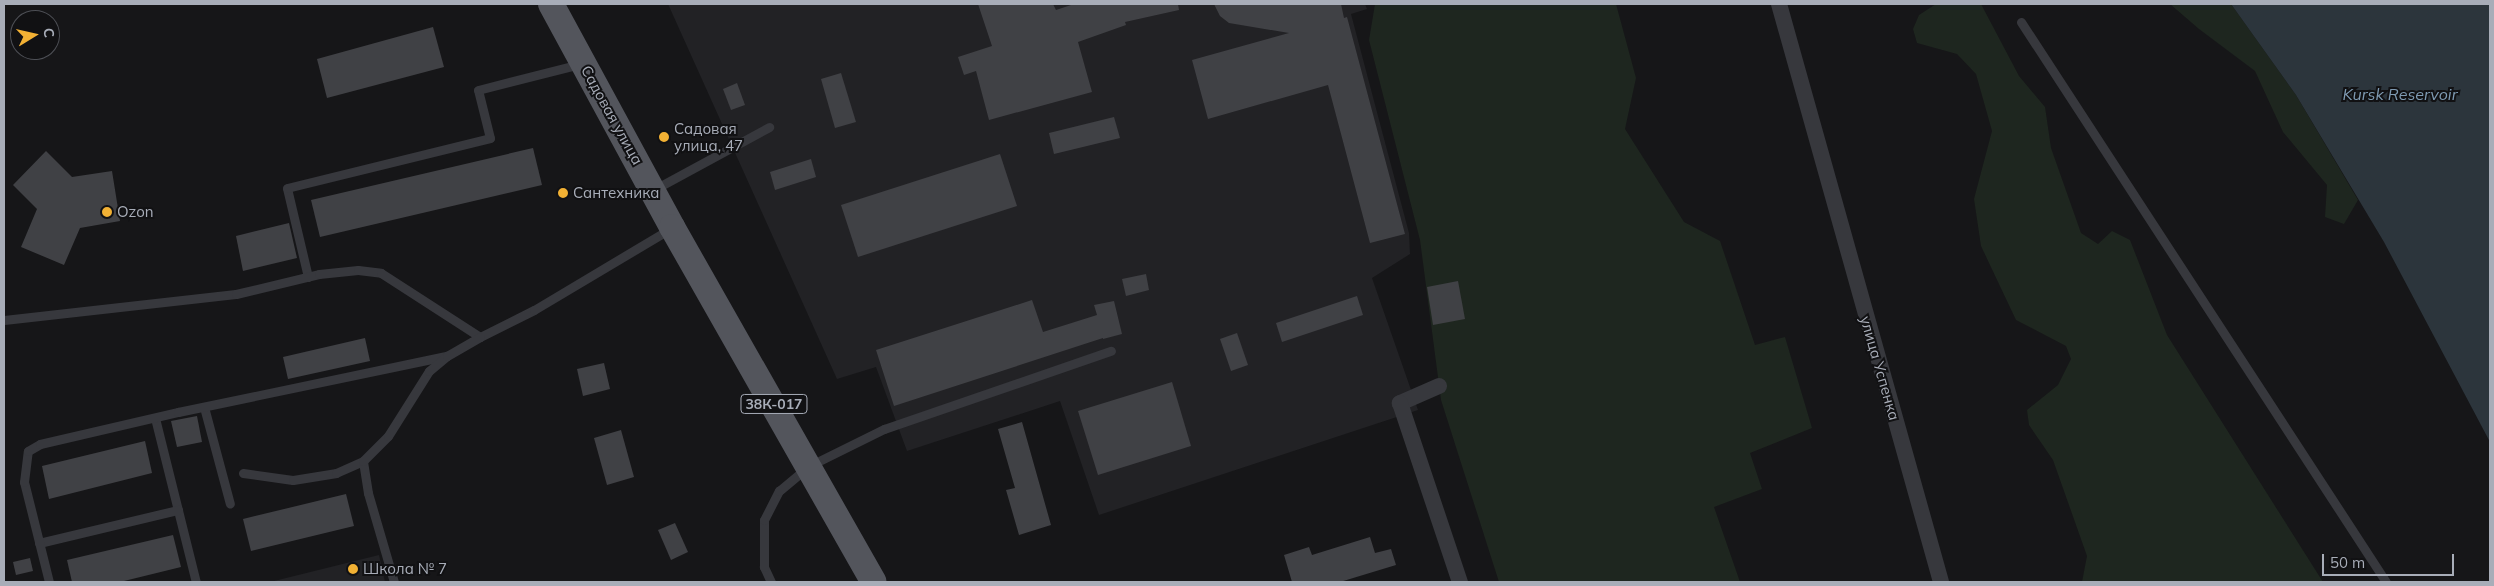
<!DOCTYPE html>
<html>
<head>
<meta charset="utf-8">
<style>
	body { margin:0 }
	#map { position:relative; width:2494px; height:586px; overflow:hidden; background:#161618; font-family:Mulish,sans-serif }
	div>[style] { position:absolute }
	[style*='--x'] { left:calc(var(--x)*1px); top:calc(var(--y)*1px); width:calc(var(--w)*1px); rotate:calc(var(--a)*1deg) }
	.built>* { inset:0; background:#222225 }
	.green>* { inset:0; background:#1e261f }
	.water>* { inset:0; background:#2c353c }
	.building>* { inset:0; background:#404145 }
	.lane>* { height:9px; margin:-4.5px; padding:0 4.5px; transform-origin:4.5px; border-radius:4.5px; background:#37383d }
	.street>* { height:16px; margin:-8px; padding:0 8px; transform-origin:8px; border-radius:8px; background:#37383d }
	.primary>* { height:26px; margin:-13px; padding:0 13px; transform-origin:13px; border-radius:13px; background:#53555c }
	.dots>* { width:14px; height:14px; translate:-50% -50%; box-sizing:border-box; border:2px solid #111113; border-radius:50% }
	span { translate:-50% -50%; white-space:nowrap; text-align:center; line-height:1.15; -webkit-text-stroke:4px #111113; paint-order:stroke }
	.shield-label span { padding:1px 4px; background:#111113; border:1px solid; border-radius:4px; -webkit-text-stroke-width:0 }
	.shield-label { font-size:14px; color:#a8adb8; font-weight:700 }
	.street-label { font-size:15px; color:#a8adb8 }
	.poi-label { font-size:15px; color:#a8adb8 }
	.left { translate:0 -50%; text-align:left }
	.water-label { font-size:16px; color:#7f9bb3; font-style:italic }
	.frame { position:absolute; inset:0; border:5px solid #a8adb8; pointer-events:none }
	.north { position:absolute; left:10px; top:10px; width:50px; height:50px; box-sizing:border-box; background:#111113; border:1px solid #4d4f55; border-radius:50%; rotate:81deg; font-size:14px; font-weight:700; line-height:20px; text-align:center; color:#a8adb8 }
	.north::after { content:''; display:block; margin:auto; width:18px; height:22px; background:#f2b134; clip-path:polygon(50% 0,100% 100%,50% 72%,0 100%) }
	.scale { position:absolute; left:2322px; top:554px; width:132px; height:22px; box-sizing:border-box; border:2px solid #a8adb8; border-top:0; padding-left:6px; font-size:15px; line-height:18px; white-space:nowrap; color:#a8adb8; -webkit-text-stroke:4px #111113; paint-order:stroke }
</style>
</head>
<body>
<div id="map">
	<div class="built">
		<div style="clip-path:polygon(668px 4px,1365px 4px,1367px 9px,1351px 14px,1409px 233px,1410px 254px,1372px 278px,1418px 410px,1099px 515px,1060px 401px,907px 451px,876px 367px,837px 379px)"></div>
		<div style="clip-path:polygon(379px 555px,385px 582px,270px 582px)"></div>
	</div>
	<div class="green">
		<div style="clip-path:polygon(1375px 4px,1616px 4px,1636px 78px,1625px 129px,1684px 222px,1720px 241px,1755px 345px,1785px 337px,1812px 428px,1750px 453px,1762px 489px,1714px 507px,1740px 582px,1499px 582px,1441px 400px,1420px 240px,1369px 40px)"></div>
		<div style="clip-path:polygon(1936px 4px,1981px 4px,2019px 76px,2045px 107px,2051px 148px,2081px 233px,2098px 244px,2112px 231px,2130px 240px,2167px 335px,2323px 582px,2082px 582px,2087px 556px,2053px 460px,2029px 425px,2027px 410px,2058px 385px,2071px 359px,2066px 346px,2016px 320px,1981px 246px,1974px 199px,1992px 131px,1976px 74px,1957px 54px,1917px 43px,1913px 29px,1919px 15px)"></div>
		<div style="clip-path:polygon(2170px 4px,2231px 4px,2296px 95px,2358px 200px,2344px 224px,2325px 217px,2327px 185px,2283px 132px,2255px 71px,2199px 29px)"></div>
	</div>
	<div class="water">
		<div style="clip-path:polygon(2231px 4px,2490px 4px,2490px 442px,2384px 242px,2296px 95px)"></div>
	</div>
	<div class="building">
		<div style="clip-path:polygon(978px 4px,1053px 4px,1056px 10px,1074px 4px,1178px 4px,1179px 10px,1125px 22px,1126px 25px,1078px 42px,1092px 92px,989px 120px,976px 71px,964px 75px,958px 57px,992px 46px)"></div>
		<div style="clip-path:polygon(1214px 4px,1341px 4px,1344px 18px,1347px 17px,1405px 234px,1370px 243px,1328px 85px,1208px 119px,1192px 60px,1289px 33px,1229px 23px,1220px 16px)"></div>
		<div style="clip-path:polygon(433px 27px,444px 67px,327px 98px,317px 59px)"></div>
		<div style="clip-path:polygon(841px 73px,856px 122px,835px 128px,821px 79px)"></div>
		<div style="clip-path:polygon(737px 83px,745px 105px,731px 110px,723px 89px)"></div>
		<div style="clip-path:polygon(1114px 117px,1120px 138px,1054px 154px,1049px 133px)"></div>
		<div style="clip-path:polygon(533px 148px,542px 185px,320px 237px,311px 200px)"></div>
		<div style="clip-path:polygon(46px 151px,72px 177px,112px 171px,120px 221px,80px 228px,64px 265px,21px 247px,37px 209px,13px 185px)"></div>
		<div style="clip-path:polygon(1000px 154px,1017px 206px,858px 257px,841px 205px)"></div>
		<div style="clip-path:polygon(811px 159px,816px 177px,775px 190px,770px 172px)"></div>
		<div style="clip-path:polygon(289px 223px,297px 258px,243px 271px,236px 236px)"></div>
		<div style="clip-path:polygon(1146px 274px,1149px 290px,1126px 296px,1122px 279px)"></div>
		<div style="clip-path:polygon(1458px 281px,1465px 319px,1433px 325px,1427px 287px)"></div>
		<div style="clip-path:polygon(1357px 296px,1363px 315px,1282px 342px,1276px 323px)"></div>
		<div style="clip-path:polygon(1032px 300px,1043px 332px,1097px 315px,1094px 305px,1114px 301px,1122px 334px,1103px 339px,1103px 338px,894px 406px,876px 350px)"></div>
		<div style="clip-path:polygon(1237px 333px,1248px 365px,1231px 371px,1220px 339px)"></div>
		<div style="clip-path:polygon(365px 338px,370px 361px,288px 379px,283px 357px)"></div>
		<div style="clip-path:polygon(604px 363px,610px 389px,583px 396px,577px 369px)"></div>
		<div style="clip-path:polygon(1172px 382px,1191px 446px,1098px 475px,1078px 411px)"></div>
		<div style="clip-path:polygon(197px 416px,202px 442px,177px 447px,171px 421px)"></div>
		<div style="clip-path:polygon(1022px 422px,1051px 525px,1019px 535px,1006px 490px,1015px 488px,998px 429px)"></div>
		<div style="clip-path:polygon(621px 430px,634px 477px,607px 485px,594px 438px)"></div>
		<div style="clip-path:polygon(145px 441px,152px 473px,49px 499px,42px 466px)"></div>
		<div style="clip-path:polygon(346px 494px,354px 526px,251px 551px,243px 519px)"></div>
		<div style="clip-path:polygon(675px 523px,688px 552px,671px 560px,658px 530px)"></div>
		<div style="clip-path:polygon(173px 535px,181px 567px,120px 582px,72px 582px,67px 560px)"></div>
		<div style="clip-path:polygon(1370px 537px,1375px 553px,1391px 549px,1396px 565px,1340px 582px,1292px 582px,1284px 555px,1309px 547px,1312px 555px)"></div>
		<div style="clip-path:polygon(30px 558px,33px 571px,16px 575px,13px 562px)"></div>
	</div>
	<div class="lane">
		<div style="--x:2021;--y:22;--w:668;--a:56.9"></div>
		<div style="--x:655;--y:189;--w:130;--a:-28.5"></div>
		<div style="--x:308;--y:277;--w:91;--a:-103.3"></div>
		<div style="--x:287;--y:188;--w:209;--a:-13.8"></div>
		<div style="--x:490;--y:138;--w:49;--a:-104"></div>
		<div style="--x:478;--y:90;--w:105;--a:-14.3"></div>
		<div style="--x:4;--y:320;--w:233;--a:-6.4"></div>
		<div style="--x:236;--y:294;--w:85;--a:-13.5"></div>
		<div style="--x:319;--y:274;--w:39;--a:-6"></div>
		<div style="--x:358;--y:270;--w:23;--a:7"></div>
		<div style="--x:381;--y:273;--w:118;--a:32.9"></div>
		<div style="--x:480;--y:337;--w:60;--a:-26.6"></div>
		<div style="--x:534;--y:310;--w:158;--a:-30.8"></div>
		<div style="--x:204;--y:407;--w:100;--a:75"></div>
		<div style="--x:155;--y:418;--w:169;--a:76"></div>
		<div style="--x:243;--y:473;--w:50;--a:8"></div>
		<div style="--x:293;--y:480;--w:44;--a:-9.2"></div>
		<div style="--x:336;--y:473;--w:30;--a:-24"></div>
		<div style="--x:39;--y:543;--w:143;--a:-13.4"></div>
		<div style="--x:49;--y:582;--w:103;--a:-104"></div>
		<div style="--x:24;--y:482;--w:31;--a:-83"></div>
		<div style="--x:28;--y:451;--w:14;--a:-30"></div>
		<div style="--x:40;--y:444;--w:142;--a:-13.1"></div>
		<div style="--x:178;--y:412;--w:275;--a:-11.8"></div>
		<div style="--x:394;--y:582;--w:93;--a:-106.3"></div>
		<div style="--x:368;--y:493;--w:32;--a:-99"></div>
		<div style="--x:363;--y:461;--w:35;--a:-45"></div>
		<div style="--x:388;--y:436;--w:77;--a:-57.8"></div>
		<div style="--x:429;--y:371;--w:23;--a:-40"></div>
		<div style="--x:447;--y:356;--w:38;--a:-30"></div>
		<div style="--x:771;--y:582;--w:17;--a:-115"></div>
		<div style="--x:764;--y:567;--w:47;--a:-90"></div>
		<div style="--x:764;--y:520;--w:33;--a:-63"></div>
		<div style="--x:779;--y:491;--w:39;--a:-40"></div>
		<div style="--x:809;--y:466;--w:84;--a:-26.3"></div>
		<div style="--x:884;--y:429;--w:240;--a:-19"></div>
	</div>
	<div class="street">
		<div style="--x:1779;--y:4;--w:600;--a:74.34"></div>
		<div style="--x:1439;--y:386;--w:43;--a:156.4"></div>
		<div style="--x:1400;--y:403;--w:189;--a:71.5"></div>
	</div>
	<div class="primary">
		<div style="--x:551;--y:4;--w:254;--a:61.5"></div>
		<div style="--x:672;--y:227;--w:408;--a:60.4"></div>
	</div>
	<div class="dots">
		<div style="left:664px;top:137px;background:#f2b134"></div>
		<div style="left:563px;top:193px;background:#f2b134"></div>
		<div style="left:107px;top:212px;background:#f2b134"></div>
		<div style="left:353px;top:569px;background:#f2b134"></div>
	</div>
	<div class="shield-label">
		<span style="left:774px;top:404px">38К-017</span>
	</div>
	<div class="street-label">
		<span style="left:612px;top:115px;rotate:61deg">Садовая улица</span>
		<span style="left:1880px;top:368px;rotate:74deg">улица Успенка</span>
	</div>
	<div class="poi-label">
		<span class="left" style="left:674px;top:137px">Садовая<br>улица, 47</span>
		<span class="left" style="left:573px;top:193px">Сантехника</span>
		<span class="left" style="left:117px;top:212px">Ozon</span>
		<span class="left" style="left:363px;top:569px">Школа № 7</span>
	</div>
	<div class="water-label">
		<span style="left:2400px;top:94px">Kursk Reservoir</span>
	</div>
	<div class="frame"></div>
	<div class="north">С</div>
	<div class="scale">50 m</div>
</div>
</body>
</html>
